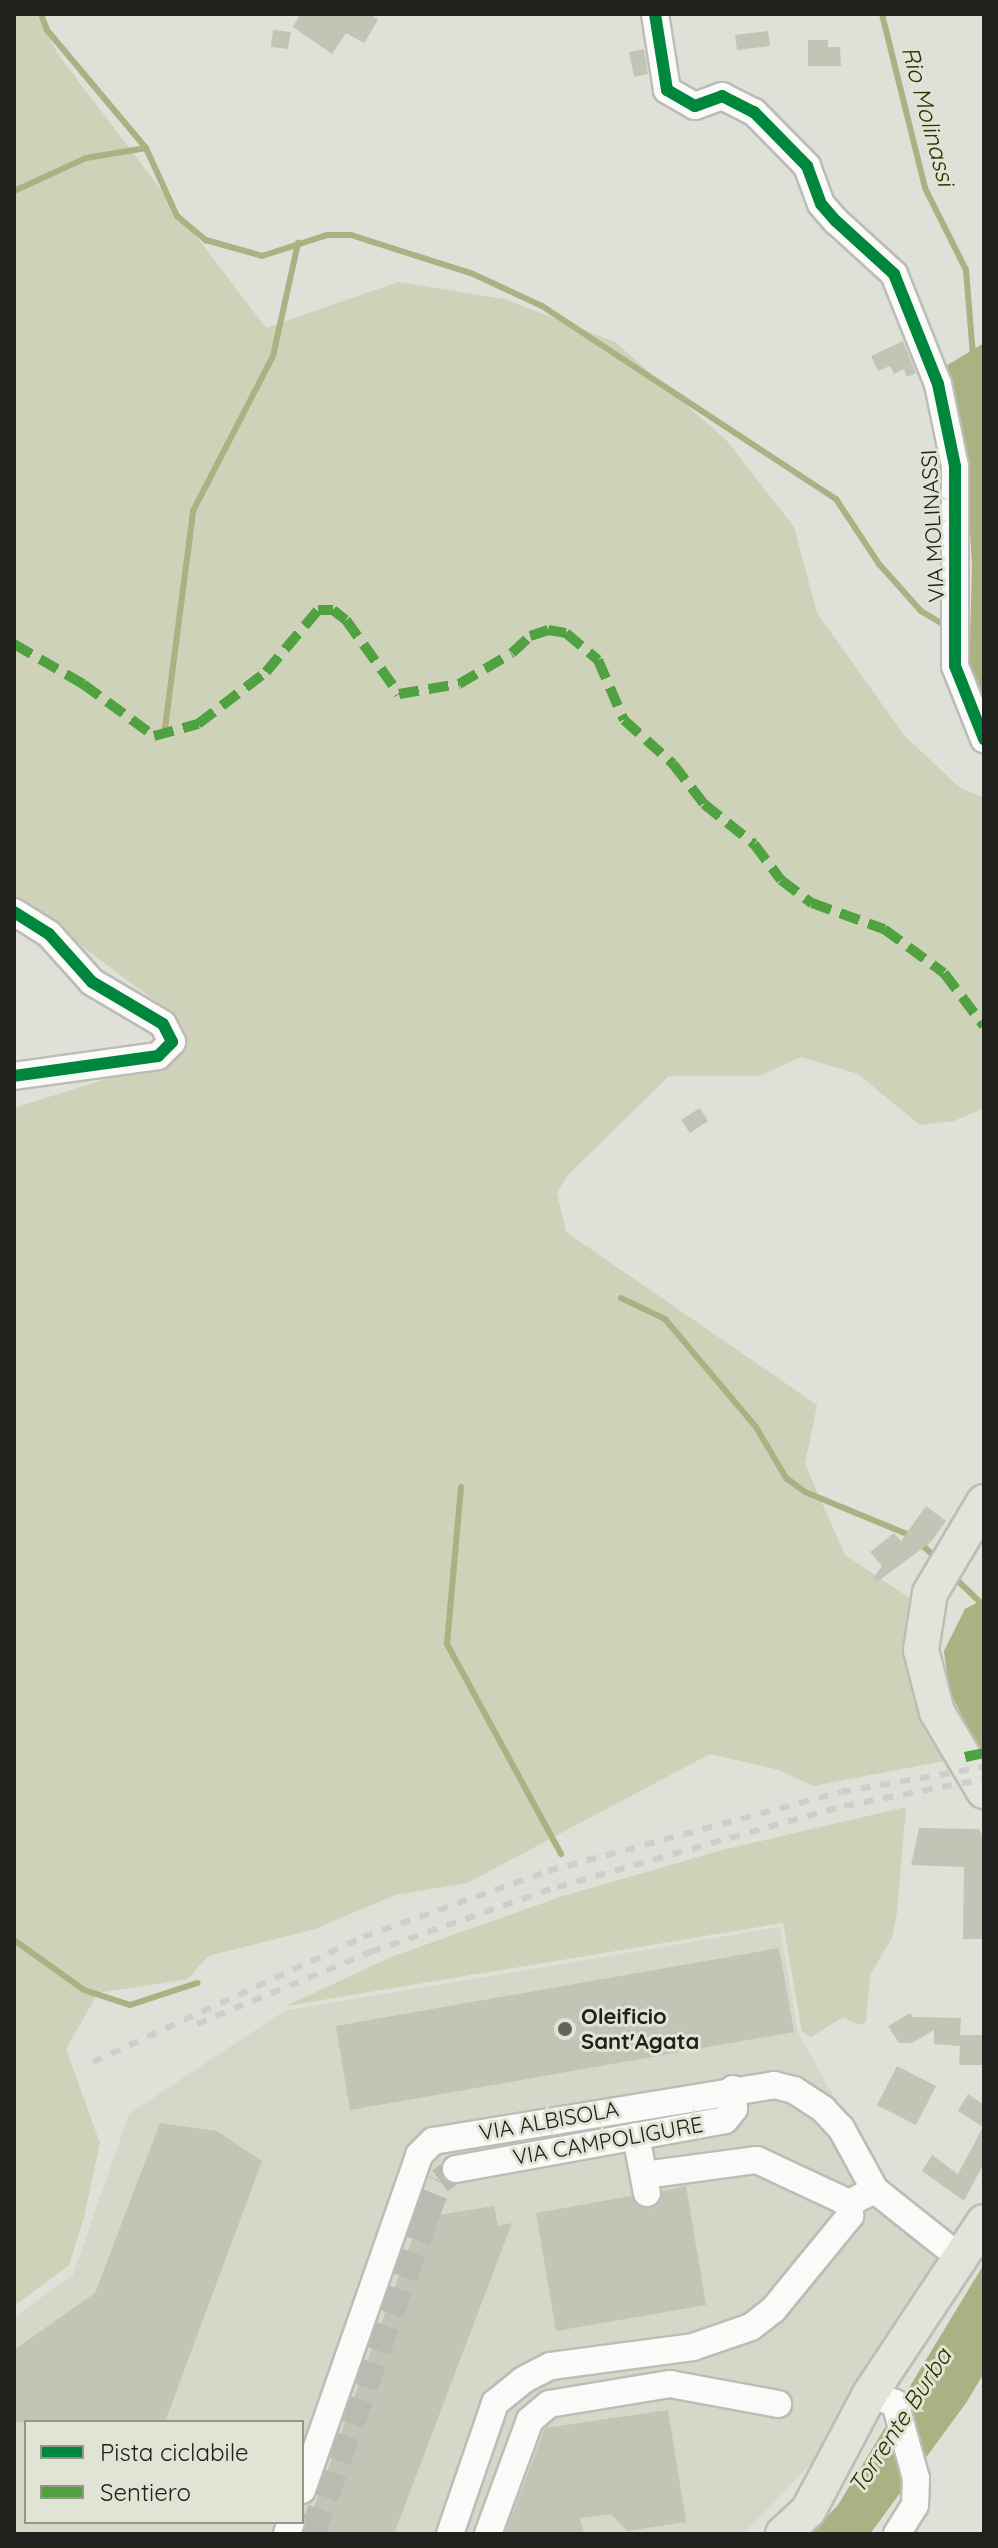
<!DOCTYPE html>
<html>
<head>
<meta charset="utf-8">
<style>
	body { margin:0 }
	#map { position:relative; width:998px; height:2548px; overflow:hidden; background:#dfe0d8; font-family:Quicksand,sans-serif }
	div>[style] { position:absolute }
	[style*='--x'] { left:calc(var(--x)*1px); top:calc(var(--y)*1px); width:calc(var(--w)*1px); rotate:calc(var(--a)*1deg) }
	.built>* { inset:0; background:#d5d7c8 }
	.green>* { inset:0; background:#ced2b8 }
	.water>* { inset:0; background:#acb183 }
	.stream>* { height:6px; margin:-3px; padding:0 3px; transform-origin:3px; border-radius:3px; background:#acb183 }
	.building>* { inset:0; background:#c2c4b5 }
	.minor-tunnel>* { height:26px; margin-top:-13px; transform-origin:0; background:repeating-linear-gradient(90deg,#b9bab2 0 26px,transparent 0 39px) }
	.roads { filter:drop-shadow(2px 0 #bcbdb6) drop-shadow(-2px 0 #bcbdb6) drop-shadow(0 2px #bcbdb6) drop-shadow(0 -2px #bcbdb6) }
	.minor>* { height:26px; margin:-13px; padding:0 13px; transform-origin:13px; border-radius:13px; background:#fafaf9 }
	.major>* { height:34px; margin:-17px; padding:0 17px; transform-origin:17px; border-radius:17px; background:#e2e3d9 }
	.rail>* { height:6px; margin-top:-3px; transform-origin:0; background:repeating-linear-gradient(90deg,#cecfcc 0 10px,transparent 0 20px) }
	.quiet>* { height:10px; margin-top:-5px; transform-origin:0; background:repeating-linear-gradient(90deg,#50a241 0 20px,transparent 0 30px) }
	.cycleway>* { height:12px; margin:-6px; padding:0 6px; transform-origin:6px; border-radius:6px; background:#00873e }
	.dots>* { width:22px; height:22px; translate:-50% -50%; box-sizing:border-box; border:4px solid #e1e3d5; border-radius:50% }
	span { translate:-50% -50%; white-space:nowrap; text-align:center; line-height:1.15; -webkit-text-stroke:6px #e1e3d5; paint-order:stroke }
	.street-label { font-size:22px; color:#20211c }
	.poi-label { font-size:22px; color:#20211c; font-weight:700 }
	.left { translate:0 -50%; text-align:left }
	.water-label { font-size:24px; color:#2e3200; font-style:italic }
	.frame { position:absolute; inset:0; border:16px solid #20211c; pointer-events:none }
	.legend { position:absolute; left:24px; top:2420px; width:280px; height:104px; box-sizing:border-box; background:#e1e3d5; border:2px solid #94958b; margin:0; padding:10px 14px; list-style:none; font-size:24px; color:#20211c }
	.legend li { display:flex; align-items:center; gap:16px; height:40px }
	.legend b { width:40px; border:2px solid #94958b }
</style>
</head>
<body>
<div id="map">
	<div class="built">
		<div style="clip-path:polygon(evenodd,780px 1927px,798px 2033px,881px 2180px,953px 2235px,863px 2368px,811px 2464px,743px 2534px,14px 2534px,14px 2317px,73px 2275px,129px 2114px,284px 2011px,780px 1927px,26px 2422px,302px 2422px,302px 2522px,26px 2522px,26px 2422px)"></div>
	</div>
	<div class="green">
		<div style="clip-path:polygon(14px 14px,39px 14px,57px 53px,266px 328px,398px 282px,504px 299px,615px 342px,727px 441px,794px 527px,817px 613px,904px 735px,959px 787px,984px 798px,984px 1108px,954px 1121px,920px 1125px,858px 1074px,801px 1057px,759px 1076px,669px 1076px,567px 1176px,557px 1193px,566px 1232px,817px 1405px,805px 1464px,845px 1555px,911px 1599px,907px 1657px,924px 1730px,944px 1761px,813px 1786px,779px 1770px,710px 1754px,467px 1883px,395px 1895px,315px 1929px,208px 1956px,188px 1979px,98px 1993px,66px 2049px,100px 2143px,84px 2217px,69px 2265px,14px 2306px,14px 1108px,169px 1059px,182px 1039px,175px 1016px,14px 895px)"></div>
		<div style="clip-path:polygon(906px 1807px,897px 1913px,892px 1938px,870px 1975px,866px 2022px,858px 2025px,843px 2017px,811px 2037px,802px 2032px,783px 1923px,286px 2006px,391px 1957px,560px 1897px,722px 1850px)"></div>
	</div>
	<div class="water">
		<div style="clip-path:polygon(984px 343px,984px 706px,969px 677px,972px 565px,965px 450px,946px 366px)"></div>
		<div style="clip-path:polygon(984px 1599px,984px 1761px,949px 1690px,944px 1651px,965px 1609px)"></div>
		<div style="clip-path:polygon(984px 2264px,984px 2373px,966px 2403px,870px 2534px,810px 2534px,838px 2505px)"></div>
	</div>
	<div class="stream">
		<div style="--x:41;--y:14;--w:17;--a:69"></div>
		<div style="--x:47;--y:30;--w:154;--a:50"></div>
		<div style="--x:146;--y:148;--w:75;--a:65.5"></div>
		<div style="--x:177;--y:216;--w:38;--a:40"></div>
		<div style="--x:206;--y:240;--w:58;--a:15.9"></div>
		<div style="--x:262;--y:256;--w:68;--a:-17.9"></div>
		<div style="--x:327;--y:235;--w:24;--a:0"></div>
		<div style="--x:351;--y:235;--w:128;--a:17.7"></div>
		<div style="--x:473;--y:274;--w:76;--a:24.9"></div>
		<div style="--x:542;--y:306;--w:352;--a:33.3"></div>
		<div style="--x:836;--y:499;--w:78;--a:56.5"></div>
		<div style="--x:879;--y:564;--w:63;--a:48.2"></div>
		<div style="--x:921;--y:611;--w:33;--a:31"></div>
		<div style="--x:882;--y:14;--w:179;--a:76.1"></div>
		<div style="--x:925;--y:188;--w:92;--a:63.4"></div>
		<div style="--x:966;--y:270;--w:85;--a:85.3"></div>
		<div style="--x:14;--y:191;--w:79;--a:-24.6"></div>
		<div style="--x:86;--y:158;--w:61;--a:-9.5"></div>
		<div style="--x:165;--y:728;--w:219;--a:-82.6"></div>
		<div style="--x:193;--y:511;--w:174;--a:-62.7"></div>
		<div style="--x:273;--y:356;--w:116;--a:-77.5"></div>
		<div style="--x:621;--y:1298;--w:49;--a:25.5"></div>
		<div style="--x:665;--y:1319;--w:141;--a:49.9"></div>
		<div style="--x:756;--y:1427;--w:59;--a:59.5"></div>
		<div style="--x:786;--y:1478;--w:24;--a:36"></div>
		<div style="--x:805;--y:1492;--w:116;--a:22.4"></div>
		<div style="--x:461;--y:1487;--w:158;--a:95.1"></div>
		<div style="--x:447;--y:1644;--w:239;--a:61.5"></div>
		<div style="--x:920;--y:1543;--w:25;--a:43"></div>
		<div style="--x:954;--y:1577;--w:42;--a:44"></div>
		<div style="--x:14;--y:1940;--w:86;--a:35.5"></div>
		<div style="--x:84;--y:1990;--w:48;--a:18.1"></div>
		<div style="--x:130;--y:2005;--w:71;--a:-18.2"></div>
	</div>
	<div class="building">
		<div style="clip-path:polygon(300px 14px,370px 14px,378px 20px,364px 43px,346px 33px,332px 54px,293px 27px)"></div>
		<div style="clip-path:polygon(273px 30px,291px 32px,288px 49px,271px 47px)"></div>
		<div style="clip-path:polygon(768px 31px,770px 46px,737px 50px,735px 35px)"></div>
		<div style="clip-path:polygon(808px 40px,828px 40px,828px 47px,840px 47px,841px 66px,808px 66px)"></div>
		<div style="clip-path:polygon(644px 49px,648px 74px,634px 77px,629px 52px)"></div>
		<div style="clip-path:polygon(903px 341px,916px 373px,907px 377px,904px 369px,894px 374px,890px 366px,878px 371px,871px 356px)"></div>
		<div style="clip-path:polygon(700px 1108px,708px 1121px,690px 1133px,681px 1120px)"></div>
		<div style="clip-path:polygon(926px 1506px,946px 1521px,931px 1542px,877px 1582px,873px 1578px,882px 1566px,870px 1552px,894px 1533px,901px 1541px)"></div>
		<div style="clip-path:polygon(919px 1828px,979px 1829px,984px 1839px,984px 1939px,963px 1939px,964px 1867px,911px 1865px)"></div>
		<div style="clip-path:polygon(779px 1948px,794px 2032px,350px 2110px,336px 2026px)"></div>
		<div style="clip-path:polygon(910px 2013px,913px 2017px,961px 2018px,960px 2035px,984px 2035px,984px 2065px,959px 2065px,960px 2046px,934px 2044px,934px 2030px,912px 2043px,899px 2043px,888px 2026px)"></div>
		<div style="clip-path:polygon(897px 2066px,936px 2086px,916px 2125px,877px 2105px)"></div>
		<div style="clip-path:polygon(968px 2094px,984px 2105px,984px 2163px,964px 2201px,922px 2171px,932px 2155px,958px 2174px,983px 2127px,958px 2111px)"></div>
		<div style="clip-path:polygon(160px 2123px,217px 2131px,262px 2161px,165px 2422px,14px 2422px,14px 2350px,95px 2293px)"></div>
		<div style="clip-path:polygon(686px 2186px,706px 2305px,556px 2331px,536px 2213px,631px 2196px,636px 2204px,649px 2209px,658px 2204px,663px 2191px)"></div>
		<div style="clip-path:polygon(494px 2206px,498px 2226px,512px 2223px,394px 2534px,304px 2534px,420px 2218px)"></div>
		<div style="clip-path:polygon(668px 2410px,686px 2522px,627px 2531px,611px 2514px,580px 2518px,584px 2534px,505px 2534px,545px 2428px)"></div>
	</div>
	<div class="minor-tunnel">
		<div style="--x:312;--y:2534;--w:336;--a:-70.3"></div>
		<div style="--x:425;--y:2218;--w:40;--a:-68"></div>
		<div style="--x:440;--y:2181;--w:20;--a:-37"></div>
	</div>
	<div class="roads">
		<div class="minor">
			<div style="--x:655;--y:14;--w:77;--a:81"></div>
			<div style="--x:667;--y:90;--w:32;--a:30"></div>
			<div style="--x:695;--y:106;--w:29;--a:-20"></div>
			<div style="--x:722;--y:96;--w:36;--a:27"></div>
			<div style="--x:754;--y:112;--w:76;--a:45.5"></div>
			<div style="--x:807;--y:166;--w:40;--a:69.8"></div>
			<div style="--x:821;--y:204;--w:23;--a:49"></div>
			<div style="--x:836;--y:221;--w:79;--a:42.4"></div>
			<div style="--x:894;--y:274;--w:118;--a:68.2"></div>
			<div style="--x:938;--y:384;--w:84;--a:78.3"></div>
			<div style="--x:955;--y:466;--w:200;--a:90"></div>
			<div style="--x:955;--y:666;--w:79;--a:68.3"></div>
			<div style="--x:14;--y:912;--w:41;--a:32.2"></div>
			<div style="--x:49;--y:934;--w:64;--a:48.1"></div>
			<div style="--x:92;--y:982;--w:82;--a:30.6"></div>
			<div style="--x:163;--y:1024;--w:20;--a:63"></div>
			<div style="--x:172;--y:1042;--w:20;--a:135"></div>
			<div style="--x:158;--y:1056;--w:145;--a:172.1"></div>
			<div style="--x:636;--y:2136;--w:58;--a:79.1"></div>
			<div style="--x:456;--y:2169;--w:273;--a:-10.3"></div>
			<div style="--x:725;--y:2120;--w:14;--a:-51"></div>
			<div style="--x:734;--y:2109;--w:20;--a:-93"></div>
			<div style="--x:652;--y:2174;--w:106;--a:-7.6"></div>
			<div style="--x:757;--y:2160;--w:102;--a:25.1"></div>
			<div style="--x:870;--y:2394;--w:27;--a:20"></div>
			<div style="--x:895;--y:2403;--w:78;--a:74.4"></div>
			<div style="--x:916;--y:2478;--w:27;--a:92"></div>
			<div style="--x:915;--y:2505;--w:34;--a:122"></div>
			<div style="--x:302;--y:2490;--w:355;--a:-70.7"></div>
			<div style="--x:419;--y:2155;--w:20;--a:-45"></div>
			<div style="--x:433;--y:2141;--w:346;--a:-9.3"></div>
			<div style="--x:774;--y:2085;--w:21;--a:14"></div>
			<div style="--x:794;--y:2090;--w:35;--a:33"></div>
			<div style="--x:823;--y:2109;--w:26;--a:47"></div>
			<div style="--x:841;--y:2128;--w:71;--a:61.3"></div>
			<div style="--x:875;--y:2190;--w:112;--a:38.5"></div>
			<div style="--x:287;--y:2534;--w:13;--a:-72"></div>
			<div style="--x:450;--y:2534;--w:139;--a:-71"></div>
			<div style="--x:495;--y:2403;--w:36;--a:-39"></div>
			<div style="--x:523;--y:2380;--w:31;--a:-27"></div>
			<div style="--x:551;--y:2366;--w:143;--a:-7.6"></div>
			<div style="--x:693;--y:2347;--w:61;--a:-19"></div>
			<div style="--x:751;--y:2327;--w:28;--a:-38"></div>
			<div style="--x:773;--y:2310;--w:122;--a:-50.7"></div>
			<div style="--x:850;--y:2216;--w:13;--a:-94"></div>
			<div style="--x:849;--y:2203;--w:29;--a:-27"></div>
			<div style="--x:488;--y:2534;--w:121;--a:-69.8"></div>
			<div style="--x:530;--y:2420;--w:25;--a:-40"></div>
			<div style="--x:549;--y:2404;--w:123;--a:-9.4"></div>
			<div style="--x:670;--y:2384;--w:110;--a:10.5"></div>
		</div>
		<div class="major">
			<div style="--x:984;--y:1502;--w:106;--a:120.7"></div>
			<div style="--x:930;--y:1593;--w:58;--a:99"></div>
			<div style="--x:921;--y:1650;--w:64;--a:75.5"></div>
			<div style="--x:937;--y:1712;--w:92;--a:59.3"></div>
			<div style="--x:783;--y:2534;--w:34;--a:-43"></div>
			<div style="--x:808;--y:2511;--w:132;--a:-62.1"></div>
			<div style="--x:870;--y:2394;--w:206;--a:-56.5"></div>
		</div>
	</div>
	<div class="rail">
		<div style="--x:197;--y:2024;--w:188;--a:-22.5"></div>
		<div style="--x:371;--y:1952;--w:197;--a:-19.3"></div>
		<div style="--x:557;--y:1887;--w:298;--a:-15.8"></div>
		<div style="--x:844;--y:1806;--w:143;--a:-10.9"></div>
		<div style="--x:93;--y:2062;--w:298;--a:-24.8"></div>
		<div style="--x:363;--y:1937;--w:196;--a:-19.6"></div>
		<div style="--x:548;--y:1871;--w:303;--a:-15.1"></div>
		<div style="--x:841;--y:1792;--w:145;--a:-9.9"></div>
	</div>
	<div class="quiet">
		<div style="--x:14;--y:644;--w:80;--a:30.1"></div>
		<div style="--x:83;--y:684;--w:88;--a:36.2"></div>
		<div style="--x:154;--y:736;--w:46;--a:-15.3"></div>
		<div style="--x:198;--y:724;--w:86;--a:-37.4"></div>
		<div style="--x:266;--y:672;--w:81;--a:-50"></div>
		<div style="--x:318;--y:610;--w:15;--a:0"></div>
		<div style="--x:333;--y:610;--w:16;--a:38"></div>
		<div style="--x:346;--y:620;--w:91;--a:54.4"></div>
		<div style="--x:399;--y:694;--w:61;--a:-9.5"></div>
		<div style="--x:459;--y:684;--w:61;--a:-30.3"></div>
		<div style="--x:512;--y:653;--w:25;--a:-43"></div>
		<div style="--x:530;--y:636;--w:19;--a:-18"></div>
		<div style="--x:548;--y:630;--w:18;--a:9"></div>
		<div style="--x:566;--y:633;--w:42;--a:40.2"></div>
		<div style="--x:598;--y:660;--w:65;--a:66.6"></div>
		<div style="--x:624;--y:720;--w:66;--a:41.9"></div>
		<div style="--x:673;--y:764;--w:51;--a:52.2"></div>
		<div style="--x:704;--y:804;--w:64;--a:38.7"></div>
		<div style="--x:754;--y:844;--w:45;--a:53.1"></div>
		<div style="--x:781;--y:880;--w:39;--a:37"></div>
		<div style="--x:812;--y:903;--w:77;--a:19.9"></div>
		<div style="--x:884;--y:929;--w:74;--a:36.3"></div>
		<div style="--x:944;--y:973;--w:66;--a:53"></div>
		<div style="--x:965;--y:1757;--w:19;--a:-12"></div>
	</div>
	<div class="cycleway">
		<div style="--x:655;--y:14;--w:77;--a:81"></div>
		<div style="--x:667;--y:90;--w:32;--a:30"></div>
		<div style="--x:695;--y:106;--w:29;--a:-20"></div>
		<div style="--x:722;--y:96;--w:36;--a:27"></div>
		<div style="--x:754;--y:112;--w:76;--a:45.5"></div>
		<div style="--x:807;--y:166;--w:40;--a:69.8"></div>
		<div style="--x:821;--y:204;--w:23;--a:49"></div>
		<div style="--x:836;--y:221;--w:79;--a:42.4"></div>
		<div style="--x:894;--y:274;--w:118;--a:68.2"></div>
		<div style="--x:938;--y:384;--w:84;--a:78.3"></div>
		<div style="--x:955;--y:466;--w:200;--a:90"></div>
		<div style="--x:955;--y:666;--w:79;--a:68.3"></div>
		<div style="--x:14;--y:912;--w:41;--a:32.2"></div>
		<div style="--x:49;--y:934;--w:64;--a:48.1"></div>
		<div style="--x:92;--y:982;--w:82;--a:30.6"></div>
		<div style="--x:163;--y:1024;--w:20;--a:63"></div>
		<div style="--x:172;--y:1042;--w:20;--a:135"></div>
		<div style="--x:158;--y:1056;--w:145;--a:172.1"></div>
	</div>
	<div class="dots">
		<div style="left:565px;top:2029px;background:#63645e"></div>
	</div>
	<div class="street-label">
		<span style="left:933px;top:526px;rotate:-93deg">VIA MOLINASSI</span>
		<span style="left:549px;top:2121px;rotate:-10deg">VIA ALBISOLA</span>
		<span style="left:608px;top:2141px;rotate:-10deg">VIA CAMPOLIGURE</span>
	</div>
	<div class="poi-label">
		<span class="left" style="left:581px;top:2029px">Oleificio<br>Sant'Agata</span>
	</div>
	<div class="water-label">
		<span style="left:928px;top:116px;rotate:75deg">Rio Molinassi</span>
		<span style="left:900px;top:2421px;rotate:-57deg">Torrente Burba</span>
	</div>
	<div class="frame"></div>
	<ul class="legend">
	<li><b style="height:10px;background:#00873e"></b>Pista ciclabile</li>
	<li><b style="height:10px;background:#50a241"></b>Sentiero</li>
	</ul>
</div>
</body>
</html>
